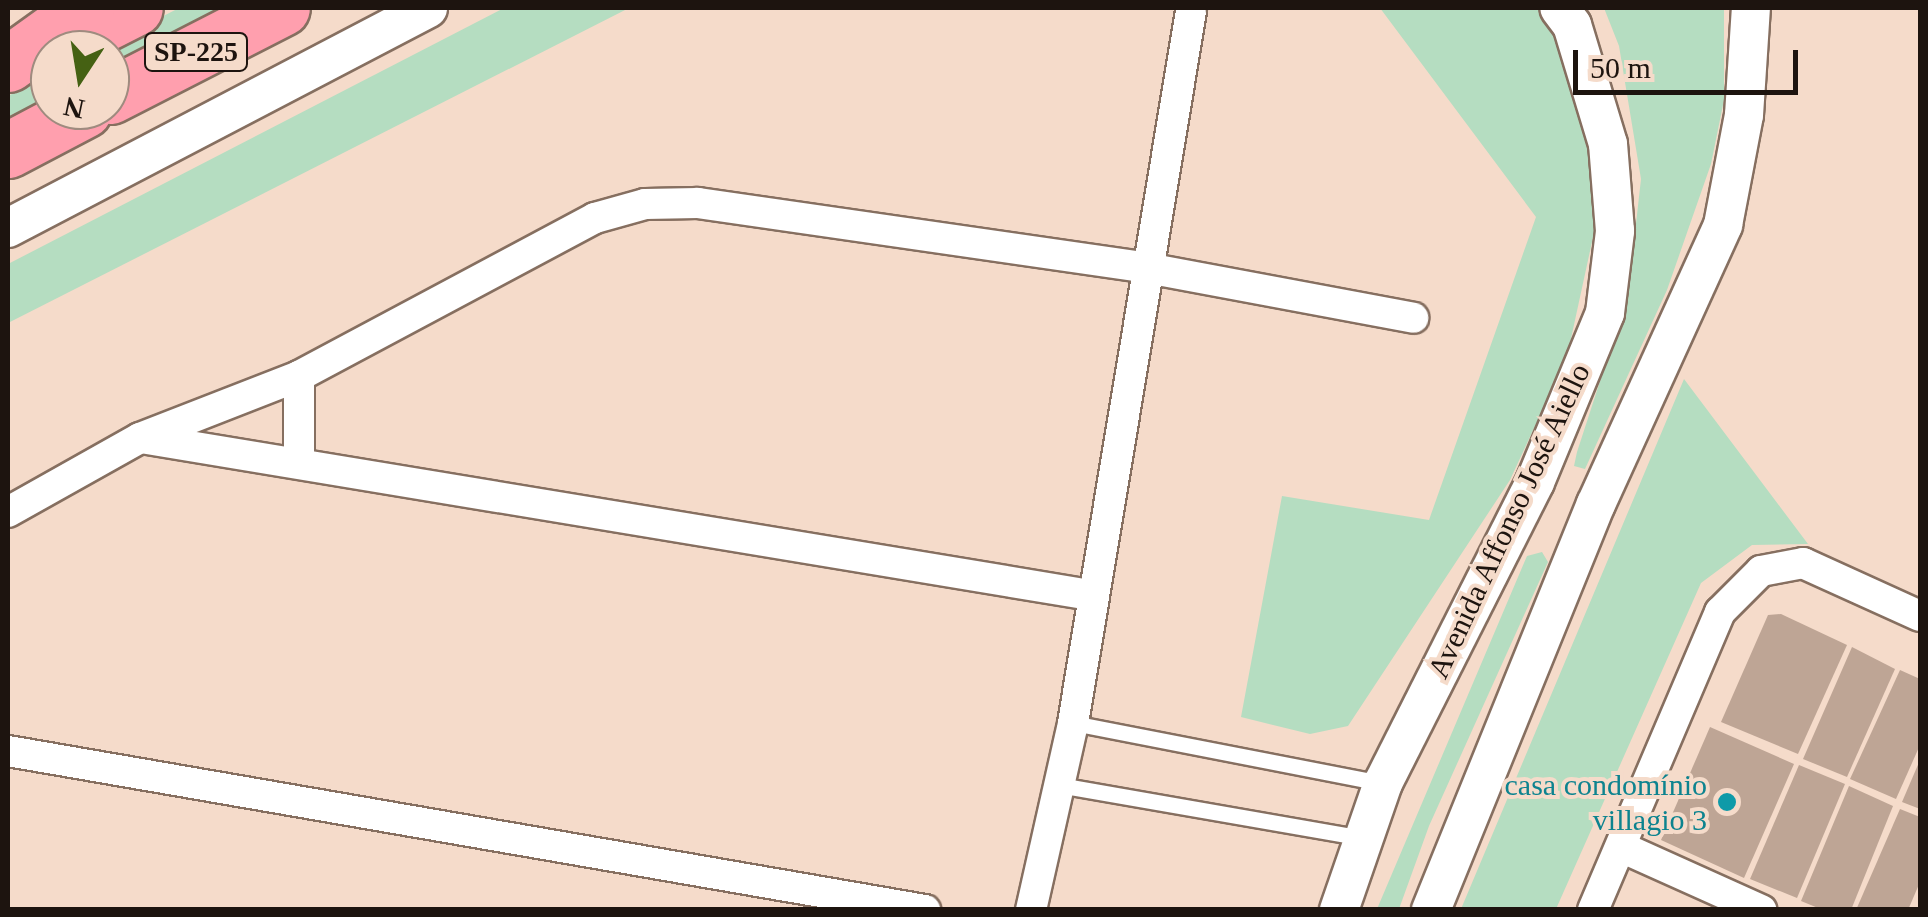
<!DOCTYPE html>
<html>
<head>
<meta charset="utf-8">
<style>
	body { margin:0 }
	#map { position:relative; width:1928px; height:917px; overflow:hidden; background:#f5dbca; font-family:"Times New Roman",serif }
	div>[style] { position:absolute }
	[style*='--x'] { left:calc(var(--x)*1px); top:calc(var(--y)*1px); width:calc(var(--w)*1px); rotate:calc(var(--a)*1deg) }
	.green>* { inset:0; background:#b5ddc1 }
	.building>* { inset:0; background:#bea595 }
	.roads { filter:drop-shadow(2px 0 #866f60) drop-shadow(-2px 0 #866f60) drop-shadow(0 2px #866f60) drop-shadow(0 -2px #866f60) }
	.service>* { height:15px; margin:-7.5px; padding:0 7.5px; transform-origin:7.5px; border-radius:7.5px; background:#fff }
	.minor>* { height:30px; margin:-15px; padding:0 15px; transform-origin:15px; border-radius:15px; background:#fff }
	.tertiary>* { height:38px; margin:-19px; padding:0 19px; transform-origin:19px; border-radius:19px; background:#fff }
	.motorway>* { height:55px; margin:-27.5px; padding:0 27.5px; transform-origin:27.5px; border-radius:27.5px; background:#ff9fae }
	.dots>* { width:28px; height:28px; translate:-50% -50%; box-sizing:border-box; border:5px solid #f5dbca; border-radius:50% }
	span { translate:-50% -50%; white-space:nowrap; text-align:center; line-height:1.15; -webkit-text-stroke:8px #f5dbca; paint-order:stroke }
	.shield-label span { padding:2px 8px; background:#f5dbca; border:2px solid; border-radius:8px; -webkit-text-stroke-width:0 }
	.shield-label { font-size:28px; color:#1d140f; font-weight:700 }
	.street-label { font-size:30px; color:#1d140f }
	.culture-label { font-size:30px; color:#0d838f }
	.right { translate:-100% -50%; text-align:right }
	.frame { position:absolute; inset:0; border:10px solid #1d140f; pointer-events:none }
	.north { position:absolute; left:30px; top:30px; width:100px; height:100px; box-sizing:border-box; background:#f5dbca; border:2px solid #9f8b7f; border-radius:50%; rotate:192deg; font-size:28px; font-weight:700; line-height:40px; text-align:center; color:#1d140f }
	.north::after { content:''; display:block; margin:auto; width:35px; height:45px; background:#456113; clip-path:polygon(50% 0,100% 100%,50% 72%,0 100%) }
	.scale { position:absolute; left:1573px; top:50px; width:225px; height:45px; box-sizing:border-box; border:5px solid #1d140f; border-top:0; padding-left:12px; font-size:30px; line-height:35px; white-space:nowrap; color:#1d140f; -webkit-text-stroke:8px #f5dbca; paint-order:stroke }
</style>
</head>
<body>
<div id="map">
	<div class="green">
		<div style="clip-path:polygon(179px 8px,240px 8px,110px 74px,110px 50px,97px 50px)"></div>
		<div style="clip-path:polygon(504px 8px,629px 8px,8px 323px,8px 264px)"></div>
		<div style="clip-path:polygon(1380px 8px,1543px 8px,1573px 60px,1594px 165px,1595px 228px,1567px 357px,1510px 480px,1348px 726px,1310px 734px,1241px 717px,1282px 496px,1429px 520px,1536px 217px)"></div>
		<div style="clip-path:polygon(1604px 8px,1724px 8px,1724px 100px,1711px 164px,1667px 290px,1585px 469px,1574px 466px,1577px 452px,1628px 295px,1641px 179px,1619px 46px)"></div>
		<div style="clip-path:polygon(50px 74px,50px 105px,8px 127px,8px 96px)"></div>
		<div style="clip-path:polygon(1684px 379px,1808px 544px,1752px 545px,1701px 583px,1556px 909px,1461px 909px)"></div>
		<div style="clip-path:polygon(1542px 552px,1548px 562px,1429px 826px,1399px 909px,1377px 909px,1527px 556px)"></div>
	</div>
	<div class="building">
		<div style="clip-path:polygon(1781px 614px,1847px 645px,1798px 754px,1721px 722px,1768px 615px)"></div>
		<div style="clip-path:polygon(1852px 647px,1895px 669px,1847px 777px,1803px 759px)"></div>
		<div style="clip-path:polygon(1900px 670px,1920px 679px,1920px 745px,1896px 799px,1850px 779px)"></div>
		<div style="clip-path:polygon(1710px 727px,1794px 764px,1744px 878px,1661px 840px)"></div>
		<div style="clip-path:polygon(1920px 760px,1920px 809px,1902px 802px)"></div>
		<div style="clip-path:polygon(1799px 765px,1845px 784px,1797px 898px,1750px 879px)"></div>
		<div style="clip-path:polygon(1849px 786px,1893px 806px,1851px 910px,1823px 910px,1801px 901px)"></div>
		<div style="clip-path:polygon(1900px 809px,1920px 817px,1920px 882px,1908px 910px,1856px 910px)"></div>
	</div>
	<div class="roads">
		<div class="service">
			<div style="--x:1073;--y:723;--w:316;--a:11"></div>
			<div style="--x:1059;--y:785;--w:308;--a:9.9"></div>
		</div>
		<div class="minor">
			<div style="--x:141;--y:438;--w:962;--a:9.39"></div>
			<div style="--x:299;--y:463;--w:87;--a:-90"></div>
			<div style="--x:8;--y:512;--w:151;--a:-29.3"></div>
			<div style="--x:140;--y:438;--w:171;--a:-21.3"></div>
			<div style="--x:299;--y:376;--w:336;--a:-28.1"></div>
			<div style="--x:595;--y:218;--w:52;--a:-15.6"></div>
			<div style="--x:645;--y:204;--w:53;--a:-1.1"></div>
			<div style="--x:698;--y:203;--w:454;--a:8.2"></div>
			<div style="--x:1147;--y:268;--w:271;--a:10.6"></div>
			<div style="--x:8;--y:751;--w:931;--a:9.84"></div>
			<div style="--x:1621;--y:847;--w:154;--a:24.2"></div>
			<div style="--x:1031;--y:910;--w:192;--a:-77.3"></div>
			<div style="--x:1073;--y:723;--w:722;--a:-80.59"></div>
			<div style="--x:1593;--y:910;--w:324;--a:-66.9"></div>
			<div style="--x:1720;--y:612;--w:58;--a:-45"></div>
			<div style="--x:1761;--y:571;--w:43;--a:-10.8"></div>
			<div style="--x:1803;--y:563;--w:128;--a:24.4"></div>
		</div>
		<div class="tertiary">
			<div style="--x:8;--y:228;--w:474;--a:-27.6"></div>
			<div style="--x:1339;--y:910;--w:134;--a:-70.9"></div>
			<div style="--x:1383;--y:783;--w:337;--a:-63.2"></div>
			<div style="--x:1535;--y:482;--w:183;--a:-67.5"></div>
			<div style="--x:1605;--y:313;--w:83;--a:-83"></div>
			<div style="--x:1615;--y:231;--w:87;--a:-94.6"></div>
			<div style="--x:1608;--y:144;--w:124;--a:-106.8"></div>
			<div style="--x:1572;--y:25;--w:21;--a:-127"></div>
			<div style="--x:1431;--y:910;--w:438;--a:-67.9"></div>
			<div style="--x:1596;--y:504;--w:307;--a:-65.5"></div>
			<div style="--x:1723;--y:225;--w:112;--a:-79.2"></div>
			<div style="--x:1744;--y:115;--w:107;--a:-86.3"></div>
		</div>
		<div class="motorway">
			<div style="--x:58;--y:47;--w:86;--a:-26.9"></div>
			<div style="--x:8;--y:64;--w:96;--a:-35.7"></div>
			<div style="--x:110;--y:96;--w:193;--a:-27.1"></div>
			<div style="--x:8;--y:150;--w:86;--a:-27.8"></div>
		</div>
	</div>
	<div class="dots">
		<div style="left:1727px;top:802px;background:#0f9aa8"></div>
	</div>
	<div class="shield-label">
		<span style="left:196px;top:52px">SP-225</span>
	</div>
	<div class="street-label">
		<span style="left:1509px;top:521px;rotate:-65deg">Avenida Affonso José Aiello</span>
	</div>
	<div class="culture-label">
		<span class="right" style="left:1707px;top:802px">casa condomínio<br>villagio 3</span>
	</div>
	<div class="frame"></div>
	<div class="north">N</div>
	<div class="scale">50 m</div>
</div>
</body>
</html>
